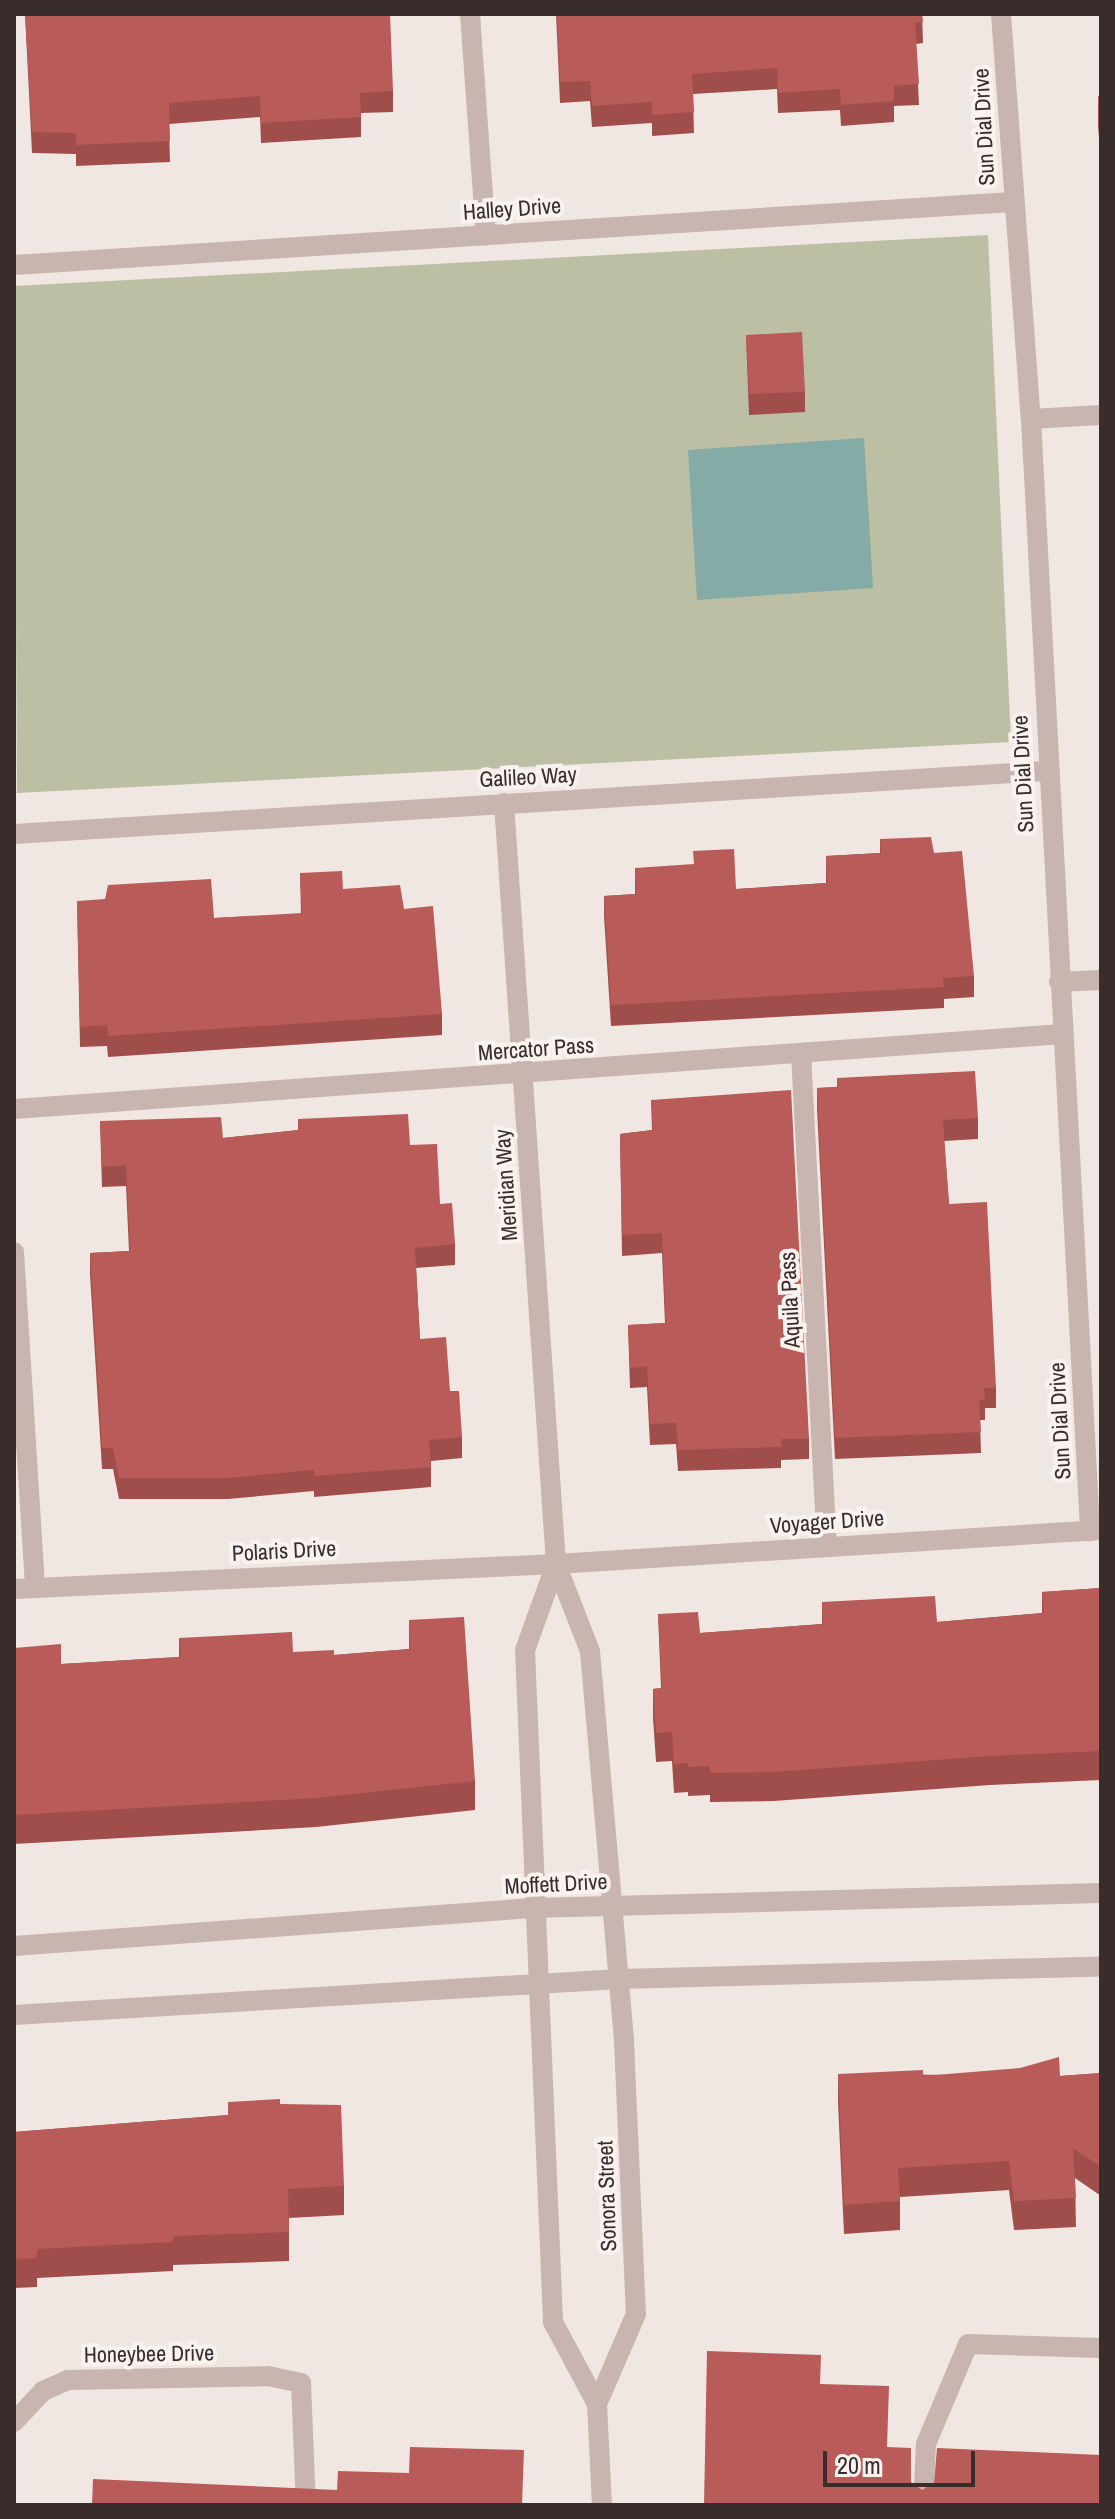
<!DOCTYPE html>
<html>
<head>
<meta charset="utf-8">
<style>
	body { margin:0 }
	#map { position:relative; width:1115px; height:2519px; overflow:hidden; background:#f1e7e2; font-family:"Archivo Narrow",sans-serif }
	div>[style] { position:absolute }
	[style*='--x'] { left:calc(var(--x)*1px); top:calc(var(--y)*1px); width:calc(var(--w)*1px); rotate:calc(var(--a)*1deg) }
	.green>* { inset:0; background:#bcbfa3 }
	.water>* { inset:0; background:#84aba5 }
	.minor>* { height:20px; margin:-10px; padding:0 10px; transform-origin:10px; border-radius:10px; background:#c8b5af }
	.tertiary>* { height:20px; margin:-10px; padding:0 10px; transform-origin:10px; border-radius:10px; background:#c8b5af }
	.wall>* { inset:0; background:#9f4e4c }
	.building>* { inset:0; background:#b95b58 }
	span { translate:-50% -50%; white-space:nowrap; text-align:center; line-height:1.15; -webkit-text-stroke:8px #f9f2ee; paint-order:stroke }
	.street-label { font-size:22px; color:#382d2c }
	.frame { position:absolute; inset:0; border:16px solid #382d2c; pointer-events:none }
	.scale { position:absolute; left:823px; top:2451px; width:152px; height:36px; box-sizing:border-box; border:4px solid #382d2c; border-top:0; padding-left:10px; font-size:24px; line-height:28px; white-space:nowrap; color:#382d2c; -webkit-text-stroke:6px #f9f2ee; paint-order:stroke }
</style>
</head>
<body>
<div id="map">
	<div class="green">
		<div style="clip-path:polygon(988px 235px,1011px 742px,17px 793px,14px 286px)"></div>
	</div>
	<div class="water">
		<div style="clip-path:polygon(864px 438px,873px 588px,697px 600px,688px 450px)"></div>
	</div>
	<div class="minor">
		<div style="--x:470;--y:14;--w:222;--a:85.9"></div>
		<div style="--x:1001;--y:14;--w:406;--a:85.8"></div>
		<div style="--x:1031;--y:419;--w:1114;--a:86.96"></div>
		<div style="--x:14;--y:265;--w:1000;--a:-3.61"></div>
		<div style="--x:1031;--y:419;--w:70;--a:-3.3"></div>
		<div style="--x:504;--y:803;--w:763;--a:86.09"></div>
		<div style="--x:556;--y:1564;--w:93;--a:68.7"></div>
		<div style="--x:590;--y:1651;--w:391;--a:85"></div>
		<div style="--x:624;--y:2041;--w:273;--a:87.5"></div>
		<div style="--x:636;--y:2314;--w:98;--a:113.4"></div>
		<div style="--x:14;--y:834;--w:1034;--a:-3.49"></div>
		<div style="--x:1059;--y:982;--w:42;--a:-2.7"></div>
		<div style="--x:801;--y:1053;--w:493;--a:87"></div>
		<div style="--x:14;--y:1109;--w:1051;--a:-4.09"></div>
		<div style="--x:14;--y:1252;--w:337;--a:86.4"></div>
		<div style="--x:556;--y:1564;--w:91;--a:109.8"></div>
		<div style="--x:525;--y:1650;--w:673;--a:87.61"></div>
		<div style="--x:553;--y:2322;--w:93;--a:61.8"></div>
		<div style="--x:597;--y:2404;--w:101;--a:87.2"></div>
		<div style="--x:14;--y:1589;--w:543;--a:-2.64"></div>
		<div style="--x:556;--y:1564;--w:546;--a:-3.57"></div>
		<div style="--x:14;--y:2422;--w:42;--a:-46.9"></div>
		<div style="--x:43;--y:2391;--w:27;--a:-24"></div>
		<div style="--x:68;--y:2380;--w:200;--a:-1.1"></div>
		<div style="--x:268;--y:2376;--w:34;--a:12"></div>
		<div style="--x:301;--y:2383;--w:122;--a:87.7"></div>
		<div style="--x:923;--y:2505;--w:61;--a:-87.2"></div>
		<div style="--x:926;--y:2444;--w:108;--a:-67.2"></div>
		<div style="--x:968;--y:2344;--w:133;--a:1.7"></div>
	</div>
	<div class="tertiary">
		<div style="--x:14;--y:1946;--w:520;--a:-4.19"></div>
		<div style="--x:533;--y:1908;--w:568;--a:-1.51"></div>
		<div style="--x:14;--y:2015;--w:607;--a:-3.4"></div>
		<div style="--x:620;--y:1979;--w:481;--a:-1.5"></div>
	</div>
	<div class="wall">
		<div style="clip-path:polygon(25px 14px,393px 91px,393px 112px,361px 113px,361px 137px,261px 143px,260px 117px,169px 124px,170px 162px,76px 166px,76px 154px,32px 153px)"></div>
		<div style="clip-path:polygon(556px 14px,922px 14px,923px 43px,916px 44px,919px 105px,894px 106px,894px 122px,841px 126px,840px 110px,778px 113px,777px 89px,693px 94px,694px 133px,652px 136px,652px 123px,592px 127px,590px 101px,560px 103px)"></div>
		<div style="clip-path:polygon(1098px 96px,1101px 96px,1101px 167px,1098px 125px)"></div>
		<div style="clip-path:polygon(746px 335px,805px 392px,805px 412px,749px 415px)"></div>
		<div style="clip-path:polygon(880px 839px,934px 853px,974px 976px,974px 997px,944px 999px,944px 1008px,611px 1026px,604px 916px,604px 896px,635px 894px,635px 868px,736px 889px,826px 883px,826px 856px,880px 853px)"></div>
		<div style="clip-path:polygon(300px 873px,343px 889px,404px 909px,442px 1014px,442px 1035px,108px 1057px,107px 1046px,80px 1047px,77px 901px,214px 918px,301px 914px)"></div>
		<div style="clip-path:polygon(837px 1078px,978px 1118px,978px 1139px,944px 1141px,949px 1204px,996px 1388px,996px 1408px,985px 1408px,985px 1420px,980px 1420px,981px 1453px,835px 1459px,817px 1109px,817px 1088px,837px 1087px)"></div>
		<div style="clip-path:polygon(651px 1100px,809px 1439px,809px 1459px,781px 1460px,781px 1468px,678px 1471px,676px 1444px,650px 1445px,647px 1387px,630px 1388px,628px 1325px,665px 1323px,662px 1253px,622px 1256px,620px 1134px,652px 1130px)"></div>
		<div style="clip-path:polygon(298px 1119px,410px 1145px,440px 1204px,455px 1244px,455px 1265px,416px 1268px,420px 1339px,450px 1391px,462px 1437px,462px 1458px,431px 1461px,431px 1487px,314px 1497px,314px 1491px,228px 1499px,119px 1499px,113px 1469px,102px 1469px,90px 1274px,90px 1253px,129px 1251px,126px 1186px,102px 1187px,100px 1121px,223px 1138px,298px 1130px)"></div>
		<div style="clip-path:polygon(1101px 1588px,1101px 1780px,990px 1785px,774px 1801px,710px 1802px,710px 1795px,688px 1796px,688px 1792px,674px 1793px,672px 1761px,656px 1762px,653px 1718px,653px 1689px,661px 1688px,658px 1614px,700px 1633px,822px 1624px,822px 1602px,937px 1622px,1042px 1613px,1042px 1592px)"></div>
		<div style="clip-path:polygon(409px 1620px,475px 1781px,475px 1810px,316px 1827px,14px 1844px,14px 1648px,61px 1664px,179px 1657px,179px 1638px,293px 1652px,334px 1655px,409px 1649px)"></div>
		<div style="clip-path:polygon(1101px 2073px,1101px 2196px,1075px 2178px,1076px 2227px,1014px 2230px,1009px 2190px,900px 2197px,900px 2230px,844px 2234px,838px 2103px,838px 2074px,1060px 2076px)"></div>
		<div style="clip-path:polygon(280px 2104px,344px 2186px,344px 2215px,289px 2218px,289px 2261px,173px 2265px,173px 2271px,37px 2278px,37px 2287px,14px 2288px,14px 2132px,228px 2115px)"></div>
	</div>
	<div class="building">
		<div style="clip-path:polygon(25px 14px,390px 14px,393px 91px,360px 93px,361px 117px,261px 123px,260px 96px,169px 103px,170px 141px,76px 145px,76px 133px,32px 132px)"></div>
		<div style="clip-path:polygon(557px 14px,922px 14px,923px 22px,915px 23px,919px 84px,894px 86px,894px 101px,841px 105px,840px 89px,778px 93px,777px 68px,692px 74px,694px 112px,652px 115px,652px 102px,592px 106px,590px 81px,560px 82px)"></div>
		<div style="clip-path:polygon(1098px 96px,1101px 96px,1101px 138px)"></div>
		<div style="clip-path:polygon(802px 332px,805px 392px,749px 394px,746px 335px)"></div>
		<div style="clip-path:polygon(931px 837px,934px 853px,962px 851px,974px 976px,943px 978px,944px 987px,611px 1005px,604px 896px,636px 894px,635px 868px,694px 864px,693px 851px,734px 849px,736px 889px,827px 883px,826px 856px,881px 853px,880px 839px)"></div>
		<div style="clip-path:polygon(342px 871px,343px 889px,400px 885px,404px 909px,433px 906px,442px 1014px,108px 1036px,107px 1025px,80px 1027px,77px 901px,105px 899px,108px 885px,211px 879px,214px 918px,302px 913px,300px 873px)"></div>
		<div style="clip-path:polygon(975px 1071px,978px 1118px,943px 1120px,949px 1204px,987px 1202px,996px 1388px,984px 1388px,985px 1399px,979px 1400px,981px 1432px,835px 1438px,817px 1088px,838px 1087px,837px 1078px)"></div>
		<div style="clip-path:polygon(791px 1090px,809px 1439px,781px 1439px,781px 1447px,678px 1450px,676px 1423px,650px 1424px,647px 1366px,630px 1368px,628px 1325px,666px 1323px,662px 1233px,622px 1235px,620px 1134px,653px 1130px,651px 1100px)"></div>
		<div style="clip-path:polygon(408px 1114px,410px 1145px,437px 1144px,440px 1204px,452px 1203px,455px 1244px,415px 1248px,420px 1339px,446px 1337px,450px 1391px,459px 1391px,462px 1437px,429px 1440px,431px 1467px,314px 1476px,314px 1470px,228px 1478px,119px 1478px,113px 1448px,102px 1448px,90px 1253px,130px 1251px,126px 1165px,102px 1167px,100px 1121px,221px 1117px,223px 1138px,299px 1130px,298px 1119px)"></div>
		<div style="clip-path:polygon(1101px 1588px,1101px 1751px,990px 1756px,774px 1772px,710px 1773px,710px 1766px,688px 1767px,688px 1763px,674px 1764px,672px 1732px,656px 1733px,653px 1689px,662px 1688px,658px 1614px,698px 1612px,700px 1633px,823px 1624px,822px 1602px,935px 1596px,937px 1622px,1044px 1613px,1042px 1592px)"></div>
		<div style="clip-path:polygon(464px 1617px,475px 1781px,316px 1798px,14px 1815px,14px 1648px,61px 1644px,61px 1664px,181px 1657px,179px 1638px,292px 1632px,293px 1652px,334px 1650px,334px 1655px,410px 1649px,409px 1620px)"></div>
		<div style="clip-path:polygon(1059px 2057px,1060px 2076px,1101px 2073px,1101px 2167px,1073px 2148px,1076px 2198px,1014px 2201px,1009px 2161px,898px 2168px,900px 2201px,844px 2205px,838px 2074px,923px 2070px,923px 2076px,1020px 2068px)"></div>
		<div style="clip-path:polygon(280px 2099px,280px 2104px,341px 2105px,344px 2186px,288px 2189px,289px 2232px,173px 2236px,173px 2242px,37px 2249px,37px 2258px,14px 2259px,14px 2132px,228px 2115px,228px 2102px)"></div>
		<div style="clip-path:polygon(707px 2351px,821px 2355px,820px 2384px,889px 2386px,887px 2447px,911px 2448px,911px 2482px,922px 2490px,934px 2483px,937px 2448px,1101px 2455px,1101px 2505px,704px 2505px)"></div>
		<div style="clip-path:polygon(410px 2447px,524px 2450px,522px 2505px,92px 2505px,93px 2479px,337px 2490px,338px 2471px,409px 2473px)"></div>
	</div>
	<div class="street-label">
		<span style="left:984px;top:127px;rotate:-93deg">Sun Dial Drive</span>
		<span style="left:512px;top:209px;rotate:-4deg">Halley Drive</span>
		<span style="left:1023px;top:774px;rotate:-93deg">Sun Dial Drive</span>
		<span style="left:528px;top:777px;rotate:-3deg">Galileo Way</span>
		<span style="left:536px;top:1049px;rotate:-4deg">Mercator Pass</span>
		<span style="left:506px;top:1185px;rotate:-94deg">Meridian Way</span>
		<span style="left:790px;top:1300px;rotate:-93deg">Aquila Pass</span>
		<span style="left:1060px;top:1421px;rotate:-93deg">Sun Dial Drive</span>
		<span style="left:827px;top:1522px;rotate:-4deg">Voyager Drive</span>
		<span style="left:284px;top:1551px;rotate:-3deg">Polaris Drive</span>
		<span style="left:556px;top:1884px;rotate:-3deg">Moffett Drive</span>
		<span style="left:607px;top:2196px;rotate:-92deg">Sonora Street</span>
		<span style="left:149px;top:2354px;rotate:-1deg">Honeybee Drive</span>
	</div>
	<div class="frame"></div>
	<div class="scale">20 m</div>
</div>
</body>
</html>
